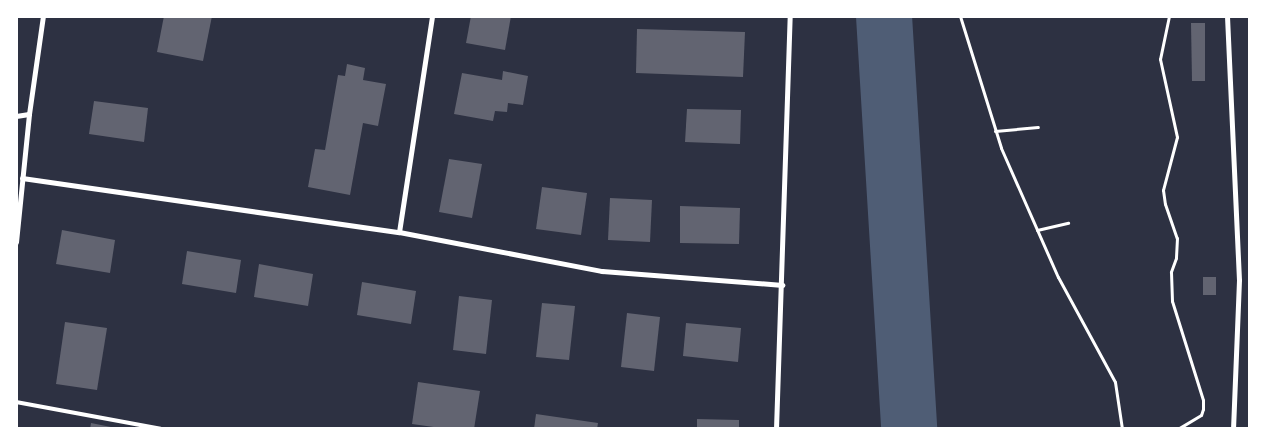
<!DOCTYPE html>
<html>
<head>
<meta charset="utf-8">
<style>
	body { margin:0 }
	#map { position:relative; width:1266px; height:445px; overflow:hidden; background:#2d3142; font-family:"Source Serif 4",serif }
	div>[style] { position:absolute }
	[style*='--x'] { left:calc(var(--x)*1px); top:calc(var(--y)*1px); width:calc(var(--w)*1px); rotate:calc(var(--a)*1deg) }
	.river>* { height:56px; margin:-28px; padding:0 28px; transform-origin:28px; border-radius:28px; background:#4f5d75 }
	.building>* { inset:0; background:#626471 }
	.path>* { height:3px; margin:-1.5px; padding:0 1.5px; transform-origin:1.5px; border-radius:1.5px; background:#fff }
	.service>* { height:4px; margin:-2px; padding:0 2px; transform-origin:2px; border-radius:2px; background:#fff }
	.minor>* { height:5px; margin:-2.5px; padding:0 2.5px; transform-origin:2.5px; border-radius:2.5px; background:#fff }
	span { translate:-50% -50%; white-space:nowrap; text-align:center; line-height:1.15; -webkit-text-stroke:5px #fff; paint-order:stroke }
	.frame { position:absolute; inset:0; border:18px solid #fff; pointer-events:none }
</style>
</head>
<body>
<div id="map">
	<div class="river">
		<div style="--x:884;--y:16;--w:414;--a:86.5"></div>
	</div>
	<div class="building">
		<div style="clip-path:polygon(164px 16px,212px 16px,203px 61px,157px 52px)"></div>
		<div style="clip-path:polygon(471px 16px,511px 16px,505px 50px,466px 43px)"></div>
		<div style="clip-path:polygon(1191px 23px,1205px 23px,1205px 81px,1192px 81px)"></div>
		<div style="clip-path:polygon(637px 29px,745px 32px,743px 77px,636px 73px)"></div>
		<div style="clip-path:polygon(347px 64px,365px 68px,363px 80px,386px 84px,378px 126px,363px 123px,350px 195px,308px 187px,315px 149px,325px 150px,338px 75px,345px 76px)"></div>
		<div style="clip-path:polygon(503px 71px,528px 76px,523px 105px,508px 103px,507px 112px,495px 111px,493px 121px,454px 114px,462px 73px,502px 80px)"></div>
		<div style="clip-path:polygon(94px 101px,148px 108px,144px 142px,89px 134px)"></div>
		<div style="clip-path:polygon(687px 109px,741px 110px,740px 144px,685px 142px)"></div>
		<div style="clip-path:polygon(449px 159px,482px 164px,472px 218px,439px 212px)"></div>
		<div style="clip-path:polygon(542px 187px,587px 193px,581px 235px,536px 229px)"></div>
		<div style="clip-path:polygon(610px 198px,652px 200px,650px 242px,608px 240px)"></div>
		<div style="clip-path:polygon(680px 206px,740px 208px,739px 244px,680px 243px)"></div>
		<div style="clip-path:polygon(62px 230px,115px 240px,110px 273px,56px 264px)"></div>
		<div style="clip-path:polygon(187px 251px,241px 260px,236px 293px,182px 284px)"></div>
		<div style="clip-path:polygon(259px 264px,313px 274px,308px 306px,254px 297px)"></div>
		<div style="clip-path:polygon(1203px 277px,1216px 277px,1216px 295px,1203px 295px)"></div>
		<div style="clip-path:polygon(362px 282px,416px 291px,411px 324px,357px 315px)"></div>
		<div style="clip-path:polygon(459px 296px,492px 300px,486px 354px,453px 350px)"></div>
		<div style="clip-path:polygon(542px 303px,575px 306px,569px 360px,536px 357px)"></div>
		<div style="clip-path:polygon(627px 313px,660px 317px,654px 371px,621px 367px)"></div>
		<div style="clip-path:polygon(65px 322px,107px 328px,97px 390px,56px 384px)"></div>
		<div style="clip-path:polygon(686px 323px,741px 328px,738px 362px,683px 356px)"></div>
		<div style="clip-path:polygon(418px 382px,480px 391px,474px 429px,448px 429px,412px 424px)"></div>
		<div style="clip-path:polygon(536px 414px,598px 423px,597px 429px,534px 429px)"></div>
		<div style="clip-path:polygon(697px 419px,739px 420px,739px 429px,697px 429px)"></div>
		<div style="clip-path:polygon(91px 423px,116px 428px,116px 429px,90px 429px)"></div>
	</div>
	<div class="path">
		<div style="--x:960;--y:16;--w:138;--a:72.7"></div>
		<div style="--x:1001;--y:148;--w:141;--a:66.2"></div>
		<div style="--x:1058;--y:277;--w:119;--a:61.5"></div>
		<div style="--x:1115;--y:382;--w:48;--a:81.5"></div>
		<div style="--x:1169;--y:16;--w:44;--a:101.8"></div>
		<div style="--x:1160;--y:59;--w:80;--a:77.7"></div>
		<div style="--x:1177;--y:137;--w:55;--a:104.8"></div>
		<div style="--x:1163;--y:190;--w:14;--a:82"></div>
		<div style="--x:1165;--y:204;--w:36;--a:71"></div>
		<div style="--x:1177;--y:238;--w:20;--a:93"></div>
		<div style="--x:1176;--y:258;--w:15;--a:110"></div>
		<div style="--x:1171;--y:272;--w:29;--a:88"></div>
		<div style="--x:1172;--y:301;--w:104;--a:72.6"></div>
		<div style="--x:1203;--y:400;--w:9;--a:90"></div>
		<div style="--x:1203;--y:409;--w:6;--a:108"></div>
		<div style="--x:1201;--y:415;--w:27;--a:149"></div>
		<div style="--x:995;--y:131;--w:43;--a:-5.3"></div>
		<div style="--x:1037;--y:230;--w:32;--a:-13"></div>
	</div>
	<div class="service">
		<div style="--x:16;--y:402;--w:147;--a:10.5"></div>
	</div>
	<div class="minor">
		<div style="--x:1227;--y:16;--w:264;--a:87.4"></div>
		<div style="--x:1239;--y:280;--w:149;--a:92.3"></div>
		<div style="--x:16;--y:116;--w:13;--a:-9"></div>
		<div style="--x:22;--y:178;--w:381;--a:8.2"></div>
		<div style="--x:399;--y:232;--w:207;--a:10.9"></div>
		<div style="--x:602;--y:271;--w:181;--a:4.4"></div>
		<div style="--x:399;--y:232;--w:219;--a:-81.3"></div>
		<div style="--x:16;--y:242;--w:129;--a:-84.2"></div>
		<div style="--x:29;--y:114;--w:99;--a:-81.9"></div>
		<div style="--x:776;--y:429;--w:413;--a:-88.1"></div>
	</div>
	<div class="frame"></div>
</div>
</body>
</html>
